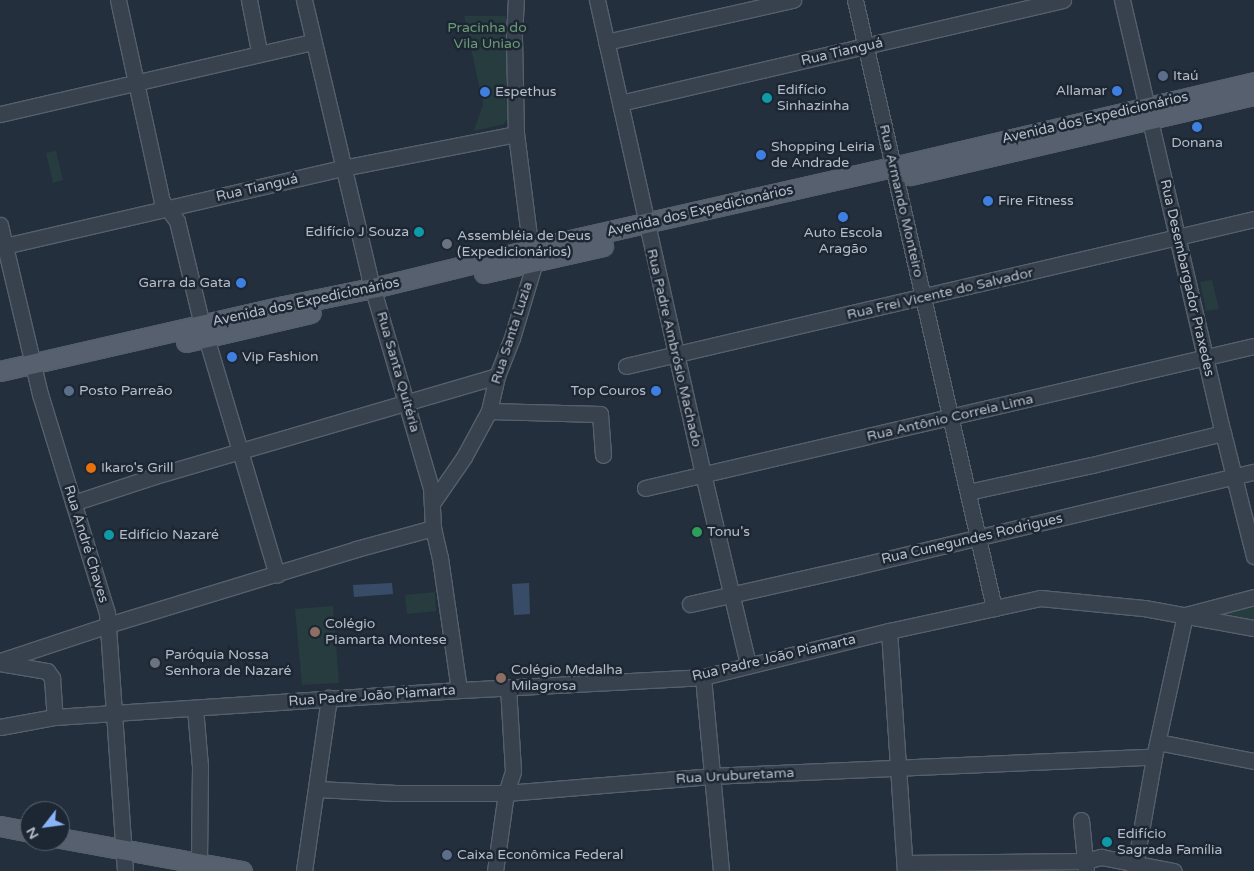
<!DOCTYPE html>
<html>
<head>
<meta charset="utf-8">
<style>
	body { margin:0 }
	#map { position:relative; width:1254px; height:871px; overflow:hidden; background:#242f3e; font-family:"Varela Round",sans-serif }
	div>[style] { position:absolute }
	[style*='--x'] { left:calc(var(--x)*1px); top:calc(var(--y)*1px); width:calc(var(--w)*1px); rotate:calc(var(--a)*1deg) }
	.green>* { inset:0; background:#263c3f }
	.water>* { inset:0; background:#394c67 }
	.roads { filter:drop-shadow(1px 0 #565f6c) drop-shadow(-1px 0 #565f6c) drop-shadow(0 1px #565f6c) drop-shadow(0 -1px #565f6c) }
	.minor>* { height:15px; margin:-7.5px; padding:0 7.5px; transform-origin:7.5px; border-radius:7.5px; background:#38414e }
	.major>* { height:19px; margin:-9.5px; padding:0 9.5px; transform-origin:9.5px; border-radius:9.5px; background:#56606e }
	.dots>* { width:14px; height:14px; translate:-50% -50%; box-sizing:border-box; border:2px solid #1d2633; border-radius:50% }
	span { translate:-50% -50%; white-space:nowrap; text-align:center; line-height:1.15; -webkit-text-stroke:5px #1d2633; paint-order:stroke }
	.park-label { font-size:14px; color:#6b9a76 }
	.street-label { font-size:14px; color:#b4bcc9 }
	.poi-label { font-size:14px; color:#b4bcc9 }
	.left { translate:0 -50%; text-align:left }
	.right { translate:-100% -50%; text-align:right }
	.north { position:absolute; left:20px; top:801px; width:50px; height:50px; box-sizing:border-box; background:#1d2633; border:1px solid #59626f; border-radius:50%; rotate:240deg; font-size:14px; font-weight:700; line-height:20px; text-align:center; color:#b4bcc9 }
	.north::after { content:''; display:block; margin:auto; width:18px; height:22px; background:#8ab4f8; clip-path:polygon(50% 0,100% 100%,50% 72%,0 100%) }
</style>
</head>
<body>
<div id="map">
	<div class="green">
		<div style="clip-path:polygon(464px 16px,506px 16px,507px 119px,504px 124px,474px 131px,483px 104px)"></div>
		<div style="clip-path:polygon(56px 151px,63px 180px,53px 183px,46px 153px)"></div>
		<div style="clip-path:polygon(1212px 280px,1219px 309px,1206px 311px,1200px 282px)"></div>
		<div style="clip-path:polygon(435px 592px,436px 611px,407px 614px,405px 595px)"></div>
		<div style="clip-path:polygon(333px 606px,339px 683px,302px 685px,295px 609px)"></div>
		<div style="clip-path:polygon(1252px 607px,1254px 607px,1254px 620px,1219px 615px)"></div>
	</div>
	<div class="water">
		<div style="clip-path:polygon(392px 583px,393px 594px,354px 597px,353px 585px)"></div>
		<div style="clip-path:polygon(529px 583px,530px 614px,514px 615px,512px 584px)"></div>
	</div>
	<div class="roads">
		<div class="minor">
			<div style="--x:118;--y:0;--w:206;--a:77.7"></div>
			<div style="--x:162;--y:201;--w:25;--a:53"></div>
			<div style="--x:177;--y:221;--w:107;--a:76.5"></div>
			<div style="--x:249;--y:0;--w:47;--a:78.9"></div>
			<div style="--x:304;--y:0;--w:284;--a:76.7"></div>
			<div style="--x:369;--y:276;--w:221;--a:73.7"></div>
			<div style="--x:431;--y:488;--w:40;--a:87.1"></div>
			<div style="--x:433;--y:528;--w:31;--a:77"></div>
			<div style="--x:440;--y:558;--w:133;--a:81.8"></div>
			<div style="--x:597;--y:0;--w:486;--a:77.4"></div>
			<div style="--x:703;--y:474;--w:196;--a:76.7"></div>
			<div style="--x:855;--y:0;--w:624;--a:77.12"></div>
			<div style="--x:1122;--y:0;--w:445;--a:76.9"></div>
			<div style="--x:1223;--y:433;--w:127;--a:75.9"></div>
			<div style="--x:606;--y:42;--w:192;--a:-12.7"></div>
			<div style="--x:620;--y:103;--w:455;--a:-13.1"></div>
			<div style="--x:0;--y:114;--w:321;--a:-13"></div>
			<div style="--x:0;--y:225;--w:174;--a:76.7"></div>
			<div style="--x:40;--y:394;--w:229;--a:73"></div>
			<div style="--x:107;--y:613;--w:259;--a:86"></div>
			<div style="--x:0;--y:247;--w:352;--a:-13"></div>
			<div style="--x:343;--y:168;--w:176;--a:-11.1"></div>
			<div style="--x:206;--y:337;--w:248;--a:73.4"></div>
			<div style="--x:626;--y:366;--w:645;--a:-13.17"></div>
			<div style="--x:489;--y:411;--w:111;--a:1.5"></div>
			<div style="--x:600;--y:414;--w:41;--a:85.8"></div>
			<div style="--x:645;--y:488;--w:625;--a:-13.13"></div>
			<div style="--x:968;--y:492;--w:127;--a:-12.3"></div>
			<div style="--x:1092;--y:465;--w:135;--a:-13.7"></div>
			<div style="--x:433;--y:502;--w:55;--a:-55.4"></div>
			<div style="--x:464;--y:457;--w:52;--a:-61.5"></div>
			<div style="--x:489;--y:411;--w:36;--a:-77"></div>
			<div style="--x:497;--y:376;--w:41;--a:-68.5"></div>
			<div style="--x:512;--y:338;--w:73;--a:-73.3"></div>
			<div style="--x:533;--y:268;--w:135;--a:-97.2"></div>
			<div style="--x:516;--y:134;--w:98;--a:-91.2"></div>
			<div style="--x:514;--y:36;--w:36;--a:-87"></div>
			<div style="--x:73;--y:503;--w:86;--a:-18.2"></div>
			<div style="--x:155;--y:476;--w:356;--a:-16.3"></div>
			<div style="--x:690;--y:604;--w:168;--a:-12.7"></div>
			<div style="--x:854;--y:567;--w:411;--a:-13.4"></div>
			<div style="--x:889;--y:631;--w:241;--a:86.2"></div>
			<div style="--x:0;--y:661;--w:114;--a:-18.4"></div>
			<div style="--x:108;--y:625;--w:259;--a:-17"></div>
			<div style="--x:356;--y:549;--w:80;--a:-15.3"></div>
			<div style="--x:0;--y:663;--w:48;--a:9.7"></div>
			<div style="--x:47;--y:671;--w:9;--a:54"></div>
			<div style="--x:52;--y:678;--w:39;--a:86"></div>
			<div style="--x:703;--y:677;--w:195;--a:84.7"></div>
			<div style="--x:195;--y:708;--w:58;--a:85.1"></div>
			<div style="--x:200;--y:766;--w:98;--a:90.6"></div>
			<div style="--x:0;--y:727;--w:56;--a:-10.3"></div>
			<div style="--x:55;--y:717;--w:44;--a:-3.9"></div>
			<div style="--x:99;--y:714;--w:361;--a:-3.8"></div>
			<div style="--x:459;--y:690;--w:244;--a:-3"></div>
			<div style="--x:703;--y:677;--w:192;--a:-13.9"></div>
			<div style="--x:889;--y:631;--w:155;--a:-12.3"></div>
			<div style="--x:1040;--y:598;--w:104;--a:5.5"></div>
			<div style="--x:1144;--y:608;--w:112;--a:10.3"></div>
			<div style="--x:1158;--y:742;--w:98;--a:11.2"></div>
			<div style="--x:317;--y:789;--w:79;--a:2.9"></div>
			<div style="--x:396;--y:793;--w:110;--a:0"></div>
			<div style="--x:506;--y:793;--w:206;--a:-4.7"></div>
			<div style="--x:711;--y:776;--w:443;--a:-2.5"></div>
			<div style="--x:1081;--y:820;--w:50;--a:84.3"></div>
			<div style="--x:905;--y:863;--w:181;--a:-0.6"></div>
			<div style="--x:1086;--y:861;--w:16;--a:-15"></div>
			<div style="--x:1101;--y:857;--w:74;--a:10.9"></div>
			<div style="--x:304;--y:871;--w:175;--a:-81.8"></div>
			<div style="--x:495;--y:871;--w:79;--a:-82"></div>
			<div style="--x:506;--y:793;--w:23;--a:-72"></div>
			<div style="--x:513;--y:771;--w:83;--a:-93.4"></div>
			<div style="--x:1134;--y:871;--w:116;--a:-80"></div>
			<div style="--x:1154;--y:757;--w:145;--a:-77.7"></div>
			<div style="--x:1185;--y:615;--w:71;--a:-14.6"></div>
		</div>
		<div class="major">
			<div style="--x:910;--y:175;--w:353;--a:-13.1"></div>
			<div style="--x:484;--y:273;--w:122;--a:-12.8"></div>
			<div style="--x:186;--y:342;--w:128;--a:-13.1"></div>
			<div style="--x:0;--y:371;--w:291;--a:-12.9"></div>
			<div style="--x:284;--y:306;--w:95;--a:-11.5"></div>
			<div style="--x:377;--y:287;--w:181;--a:-13.7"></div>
			<div style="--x:553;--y:244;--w:353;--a:-12.8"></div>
			<div style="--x:897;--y:166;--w:367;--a:-13.2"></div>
			<div style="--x:0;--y:826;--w:31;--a:11"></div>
			<div style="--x:60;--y:838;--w:185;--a:10.3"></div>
		</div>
	</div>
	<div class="dots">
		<div style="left:1163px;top:76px;background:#5c6f8a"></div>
		<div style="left:1117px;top:91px;background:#3f7fe0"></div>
		<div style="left:485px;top:92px;background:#3f7fe0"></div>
		<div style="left:767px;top:98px;background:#0f9aa8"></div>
		<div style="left:1197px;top:127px;background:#3f7fe0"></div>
		<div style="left:761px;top:155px;background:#3f7fe0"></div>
		<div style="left:988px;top:201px;background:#3f7fe0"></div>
		<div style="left:843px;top:217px;background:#3f7fe0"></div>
		<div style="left:419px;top:232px;background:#0f9aa8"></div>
		<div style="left:447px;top:244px;background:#6b7280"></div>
		<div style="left:241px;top:283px;background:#3f7fe0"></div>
		<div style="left:232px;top:357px;background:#3f7fe0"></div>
		<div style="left:69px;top:391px;background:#5c6f8a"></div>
		<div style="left:656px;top:391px;background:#3f7fe0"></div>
		<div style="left:91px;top:468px;background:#e8710a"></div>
		<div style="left:697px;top:532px;background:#2e9e5b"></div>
		<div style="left:109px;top:535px;background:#0f9aa8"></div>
		<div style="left:315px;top:632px;background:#8d6e63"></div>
		<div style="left:155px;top:663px;background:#6b7280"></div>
		<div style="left:501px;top:678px;background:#8d6e63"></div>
		<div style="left:1107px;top:842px;background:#0f9aa8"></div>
		<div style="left:447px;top:855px;background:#5c6f8a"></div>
	</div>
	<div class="park-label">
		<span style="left:487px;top:36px">Pracinha do<br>Vila Uniao</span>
	</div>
	<div class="street-label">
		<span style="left:842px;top:52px;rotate:-13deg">Rua Tianguá</span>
		<span style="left:1095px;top:118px;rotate:-13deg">Avenida dos Expedicionários</span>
		<span style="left:257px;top:188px;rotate:-13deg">Rua Tianguá</span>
		<span style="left:901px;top:201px;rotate:77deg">Rua Armando Monteiro</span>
		<span style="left:700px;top:211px;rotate:-13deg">Avenida dos Expedicionários</span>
		<span style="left:1187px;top:278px;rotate:77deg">Rua Desembargador Praxedes</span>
		<span style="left:940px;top:294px;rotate:-13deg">Rua Frei Vicente do Salvador</span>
		<span style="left:306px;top:302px;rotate:-12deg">Avenida dos Expedicionários</span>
		<span style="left:512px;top:333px;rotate:-72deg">Rua Santa Luzia</span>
		<span style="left:674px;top:348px;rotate:77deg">Rua Padre Ambrósio Machado</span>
		<span style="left:398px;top:372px;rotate:74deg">Rua Santa Quitéria</span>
		<span style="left:950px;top:418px;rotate:-13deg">Rua Antônio Correia Lima</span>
		<span style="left:972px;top:539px;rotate:-13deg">Rua Cunegundes Rodrigues</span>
		<span style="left:86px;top:544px;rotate:73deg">Rua André Chaves</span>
		<span style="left:774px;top:658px;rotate:-13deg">Rua Padre João Piamarta</span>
		<span style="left:372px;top:696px;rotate:-4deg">Rua Padre João Piamarta</span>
		<span style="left:735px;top:776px;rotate:-3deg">Rua Uruburetama</span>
	</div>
	<div class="poi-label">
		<span class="left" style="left:1173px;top:76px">Itaú</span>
		<span class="left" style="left:777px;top:98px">Edifício<br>Sinhazinha</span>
		<span class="right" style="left:1107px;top:91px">Allamar</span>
		<span class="left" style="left:495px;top:92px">Espethus</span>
		<span style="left:1197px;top:143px">Donana</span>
		<span class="left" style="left:771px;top:155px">Shopping Leiria<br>de Andrade</span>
		<span class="left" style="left:998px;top:201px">Fire Fitness</span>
		<span class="right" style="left:409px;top:232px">Edifício J Souza</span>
		<span style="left:843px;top:241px">Auto Escola<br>Aragão</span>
		<span class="left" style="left:457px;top:244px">Assembléia de Deus<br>(Expedicionários)</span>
		<span class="right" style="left:231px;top:283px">Garra da Gata</span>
		<span class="left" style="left:242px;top:357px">Vip Fashion</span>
		<span class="left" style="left:79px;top:391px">Posto Parreão</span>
		<span class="right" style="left:646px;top:391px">Top Couros</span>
		<span class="left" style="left:101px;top:468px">Ikaro's Grill</span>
		<span class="left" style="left:707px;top:532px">Tonu's</span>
		<span class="left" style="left:119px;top:535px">Edifício Nazaré</span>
		<span class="left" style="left:325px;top:632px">Colégio<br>Piamarta Montese</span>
		<span class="left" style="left:165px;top:663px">Paróquia Nossa<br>Senhora de Nazaré</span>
		<span class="left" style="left:511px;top:678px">Colégio Medalha<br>Milagrosa</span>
		<span class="left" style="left:1117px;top:842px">Edifício<br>Sagrada Família</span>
		<span class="left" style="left:457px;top:855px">Caixa Econômica Federal</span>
	</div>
	<div class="north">N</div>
</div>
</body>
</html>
